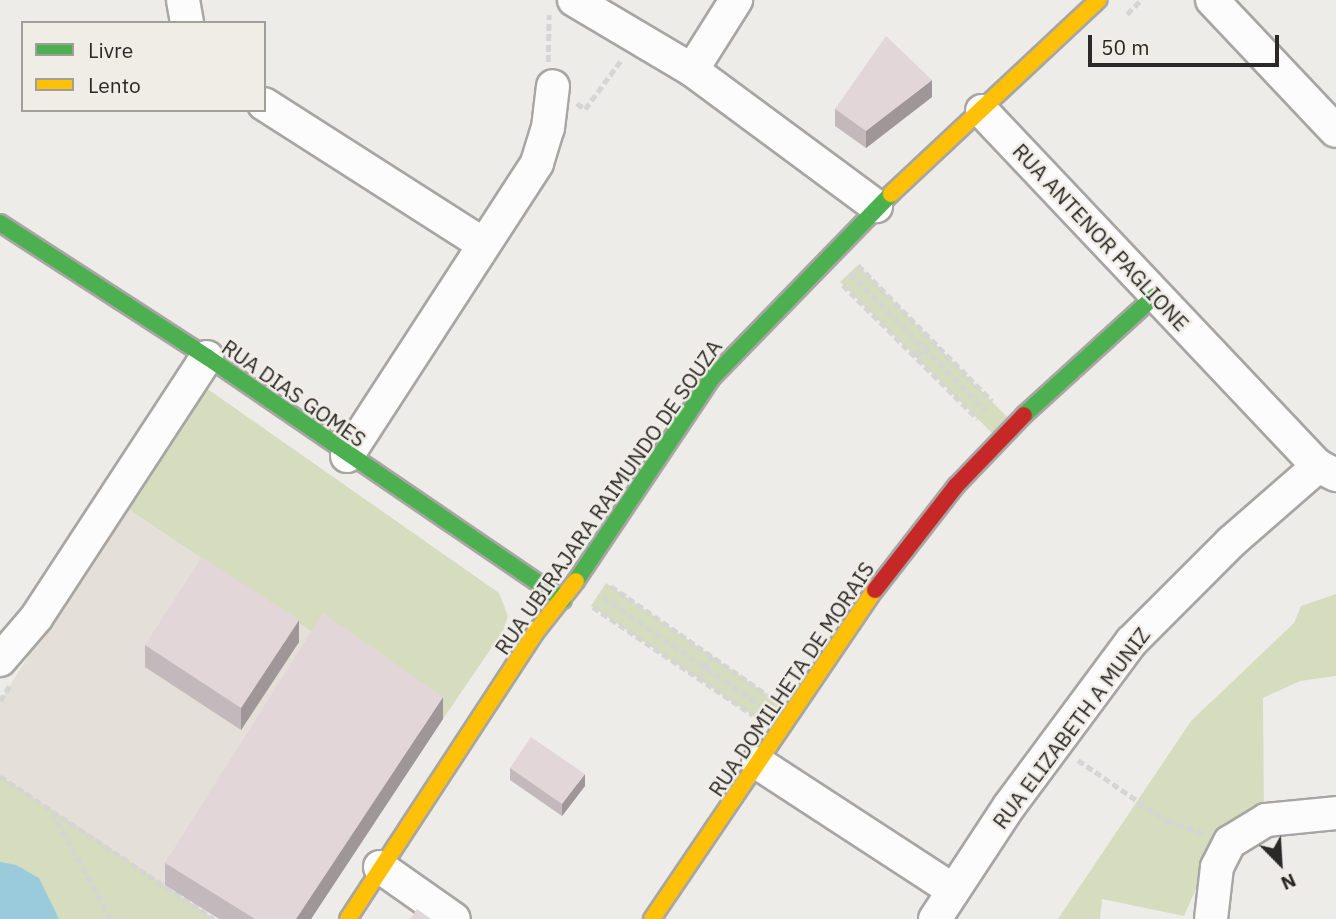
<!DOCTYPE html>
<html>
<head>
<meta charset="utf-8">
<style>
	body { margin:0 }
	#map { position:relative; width:1336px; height:919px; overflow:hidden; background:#eeece9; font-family:"IBM Plex Sans",sans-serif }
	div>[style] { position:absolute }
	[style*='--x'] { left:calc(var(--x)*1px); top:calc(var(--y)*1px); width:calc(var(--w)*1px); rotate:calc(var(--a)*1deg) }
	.built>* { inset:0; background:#e4dfd8 }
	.green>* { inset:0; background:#d6dcbe }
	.water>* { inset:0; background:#99cbdc }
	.path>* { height:4.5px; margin-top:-2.25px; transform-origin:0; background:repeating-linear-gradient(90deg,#d5d5d4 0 7px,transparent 0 10.5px) }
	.roads { filter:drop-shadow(2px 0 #a7a6a3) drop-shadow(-2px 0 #a7a6a3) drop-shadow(0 2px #a7a6a3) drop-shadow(0 -2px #a7a6a3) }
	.street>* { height:32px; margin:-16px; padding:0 16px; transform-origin:16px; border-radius:16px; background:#fcfcfc }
	.fast>* { height:16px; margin:-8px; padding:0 8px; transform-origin:8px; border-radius:8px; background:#4caf50 }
	.slow>* { height:16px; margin:-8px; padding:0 8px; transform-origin:8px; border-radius:8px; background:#ffc107 }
	.jam>* { height:16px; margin:-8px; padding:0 8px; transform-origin:8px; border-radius:8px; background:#c62828 }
	.wall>* { inset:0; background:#c3b8bb }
	.shaded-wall>* { inset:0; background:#9f9698 }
	.building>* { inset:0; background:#e3d6d9 }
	span { translate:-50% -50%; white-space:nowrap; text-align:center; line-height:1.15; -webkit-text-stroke:5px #f0ede7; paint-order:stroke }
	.street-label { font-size:21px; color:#2a2927 }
	.legend { position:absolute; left:21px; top:21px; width:245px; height:91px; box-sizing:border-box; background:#f0ede7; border:2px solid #a19f9a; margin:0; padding:9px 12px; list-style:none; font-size:21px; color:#2a2927 }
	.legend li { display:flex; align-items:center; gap:14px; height:35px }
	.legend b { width:35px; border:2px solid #a19f9a }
	.north { position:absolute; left:1245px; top:828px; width:70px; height:70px; -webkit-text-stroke:5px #f0ede7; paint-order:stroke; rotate:156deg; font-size:19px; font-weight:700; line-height:28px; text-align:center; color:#2a2927 }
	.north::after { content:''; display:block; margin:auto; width:24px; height:32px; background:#2a2927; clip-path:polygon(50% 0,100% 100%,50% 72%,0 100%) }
	.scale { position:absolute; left:1088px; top:35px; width:191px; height:32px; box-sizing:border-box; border:4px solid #2a2927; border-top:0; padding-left:9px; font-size:21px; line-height:24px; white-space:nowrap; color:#2a2927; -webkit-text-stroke:5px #f0ede7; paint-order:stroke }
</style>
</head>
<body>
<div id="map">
	<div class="built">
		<div style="clip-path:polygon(124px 506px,323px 635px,165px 885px,0 776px,0 701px)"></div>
	</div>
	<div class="green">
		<div style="clip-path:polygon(858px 265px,1014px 424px,999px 440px,840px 282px)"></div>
		<div style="clip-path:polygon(209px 390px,499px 593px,508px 616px,503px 631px,443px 719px,124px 506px,200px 392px)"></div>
		<div style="clip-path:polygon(606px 583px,791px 711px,777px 732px,591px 606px)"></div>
		<div style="clip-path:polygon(1336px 594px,1336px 676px,1300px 681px,1263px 698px,1264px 814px,1210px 857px,1184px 916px,1102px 899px,1100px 919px,1058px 919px,1191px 721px,1294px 623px,1301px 606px)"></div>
		<div style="clip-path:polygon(0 776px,86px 832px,215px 919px,0 919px)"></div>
	</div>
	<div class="water">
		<div style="clip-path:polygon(0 862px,16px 865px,39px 878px,59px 919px,0 919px)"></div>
	</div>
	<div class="path">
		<div style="--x:1127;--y:14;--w:20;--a:-45"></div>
		<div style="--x:548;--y:62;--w:47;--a:-88.8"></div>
		<div style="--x:577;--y:103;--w:10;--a:37"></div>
		<div style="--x:585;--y:109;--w:62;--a:-53.5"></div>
		<div style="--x:858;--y:265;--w:191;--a:45.4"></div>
		<div style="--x:850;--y:273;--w:194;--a:45.4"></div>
		<div style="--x:843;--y:285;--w:190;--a:44.8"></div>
		<div style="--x:915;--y:356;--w:23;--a:-41"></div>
		<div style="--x:611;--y:586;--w:190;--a:34.9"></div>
		<div style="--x:603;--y:597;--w:191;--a:34.5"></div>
		<div style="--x:593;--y:607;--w:193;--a:34"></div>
		<div style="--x:698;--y:678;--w:25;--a:-56"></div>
		<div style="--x:0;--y:701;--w:19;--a:-58"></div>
		<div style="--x:1078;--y:760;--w:108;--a:34.4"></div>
		<div style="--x:1167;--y:821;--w:41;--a:18.4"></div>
		<div style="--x:0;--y:776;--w:257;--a:33.8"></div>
		<div style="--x:52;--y:812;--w:122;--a:61.1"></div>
	</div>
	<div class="roads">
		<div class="street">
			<div style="--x:183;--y:0;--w:23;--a:80"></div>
			<div style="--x:574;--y:0;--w:137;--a:30.7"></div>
			<div style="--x:692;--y:70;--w:229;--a:36.5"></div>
			<div style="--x:1212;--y:0;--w:180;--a:46.6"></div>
			<div style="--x:692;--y:70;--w:83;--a:-57.8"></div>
			<div style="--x:264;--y:104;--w:260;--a:32.6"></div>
			<div style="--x:982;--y:111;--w:489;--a:46.6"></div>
			<div style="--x:1318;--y:466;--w:20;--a:27"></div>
			<div style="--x:347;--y:456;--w:349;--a:-57"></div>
			<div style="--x:537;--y:163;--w:37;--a:-73"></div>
			<div style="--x:548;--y:128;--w:42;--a:-83.2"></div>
			<div style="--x:0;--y:660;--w:55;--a:-49.4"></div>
			<div style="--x:36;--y:618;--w:312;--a:-56.8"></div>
			<div style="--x:758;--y:763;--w:233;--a:33.1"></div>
			<div style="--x:380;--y:867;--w:90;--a:35.1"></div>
			<div style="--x:935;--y:919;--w:136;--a:-56.7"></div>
			<div style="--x:1010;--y:805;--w:204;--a:-53.4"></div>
			<div style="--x:1132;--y:641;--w:140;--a:-45"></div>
			<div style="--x:1231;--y:542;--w:116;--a:-41.1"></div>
			<div style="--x:1211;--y:919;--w:52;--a:-83.4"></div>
			<div style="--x:1217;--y:867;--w:28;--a:-63"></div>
			<div style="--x:1230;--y:842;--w:42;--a:-31.4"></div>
			<div style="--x:1266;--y:820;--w:70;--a:-5.7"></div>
		</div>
		<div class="fast">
			<div style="--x:0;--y:223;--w:247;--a:32.9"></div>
			<div style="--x:207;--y:357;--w:431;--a:34.3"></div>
			<div style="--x:1024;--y:415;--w:177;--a:-42.3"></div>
			<div style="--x:576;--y:581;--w:243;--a:-56.2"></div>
			<div style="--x:711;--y:379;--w:258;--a:-45.8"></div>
		</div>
		<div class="slow">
			<div style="--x:891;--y:194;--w:284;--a:-43.1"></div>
			<div style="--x:348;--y:919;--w:342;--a:-56.8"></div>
			<div style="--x:535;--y:633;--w:66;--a:-51.7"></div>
			<div style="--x:652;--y:919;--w:397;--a:-55.9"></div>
		</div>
		<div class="jam">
			<div style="--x:875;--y:590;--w:132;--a:-52.1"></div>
			<div style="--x:956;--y:486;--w:98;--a:-46.2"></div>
		</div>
	</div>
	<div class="wall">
		<div style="clip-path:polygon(932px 97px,866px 148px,835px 126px,835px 109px)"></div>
		<div style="clip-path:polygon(299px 642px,241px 730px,145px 667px,145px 645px)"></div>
		<div style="clip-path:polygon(443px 719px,311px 919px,219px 919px,165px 885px,165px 863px)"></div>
		<div style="clip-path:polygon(510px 768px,585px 786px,562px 816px,510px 780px)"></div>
	</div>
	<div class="shaded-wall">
		<div style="clip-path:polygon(932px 80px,932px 97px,866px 148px,866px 131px)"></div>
		<div style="clip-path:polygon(299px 620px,299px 642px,241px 730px,241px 708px)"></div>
		<div style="clip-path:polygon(443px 697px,443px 719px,311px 919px,296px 919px)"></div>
		<div style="clip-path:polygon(585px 774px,585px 786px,562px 816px,562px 804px)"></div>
	</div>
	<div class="building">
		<div style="clip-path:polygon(886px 36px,932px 80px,866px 131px,835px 109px)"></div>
		<div style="clip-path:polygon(202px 557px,299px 620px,241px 708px,145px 645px)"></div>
		<div style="clip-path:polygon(323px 613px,443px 697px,296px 919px,255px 919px,165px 863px)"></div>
		<div style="clip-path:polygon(531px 737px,585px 774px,562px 804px,510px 768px)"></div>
		<div style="clip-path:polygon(417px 909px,431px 919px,410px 919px)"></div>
	</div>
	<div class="street-label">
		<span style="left:1101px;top:237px;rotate:47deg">RUA ANTENOR PAGLIONE</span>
		<span style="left:294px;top:393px;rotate:35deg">RUA DIAS GOMES</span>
		<span style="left:608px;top:497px;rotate:-55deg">RUA UBIRAJARA RAIMUNDO DE SOUZA</span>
		<span style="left:791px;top:679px;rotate:-56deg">RUA DOMILHETA DE MORAIS</span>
		<span style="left:1071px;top:728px;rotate:-53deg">RUA ELIZABETH A MUNIZ</span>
	</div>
	<ul class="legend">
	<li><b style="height:9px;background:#4caf50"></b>Livre</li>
	<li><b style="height:9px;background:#ffc107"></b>Lento</li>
	</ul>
	<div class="north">N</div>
	<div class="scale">50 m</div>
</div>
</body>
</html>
